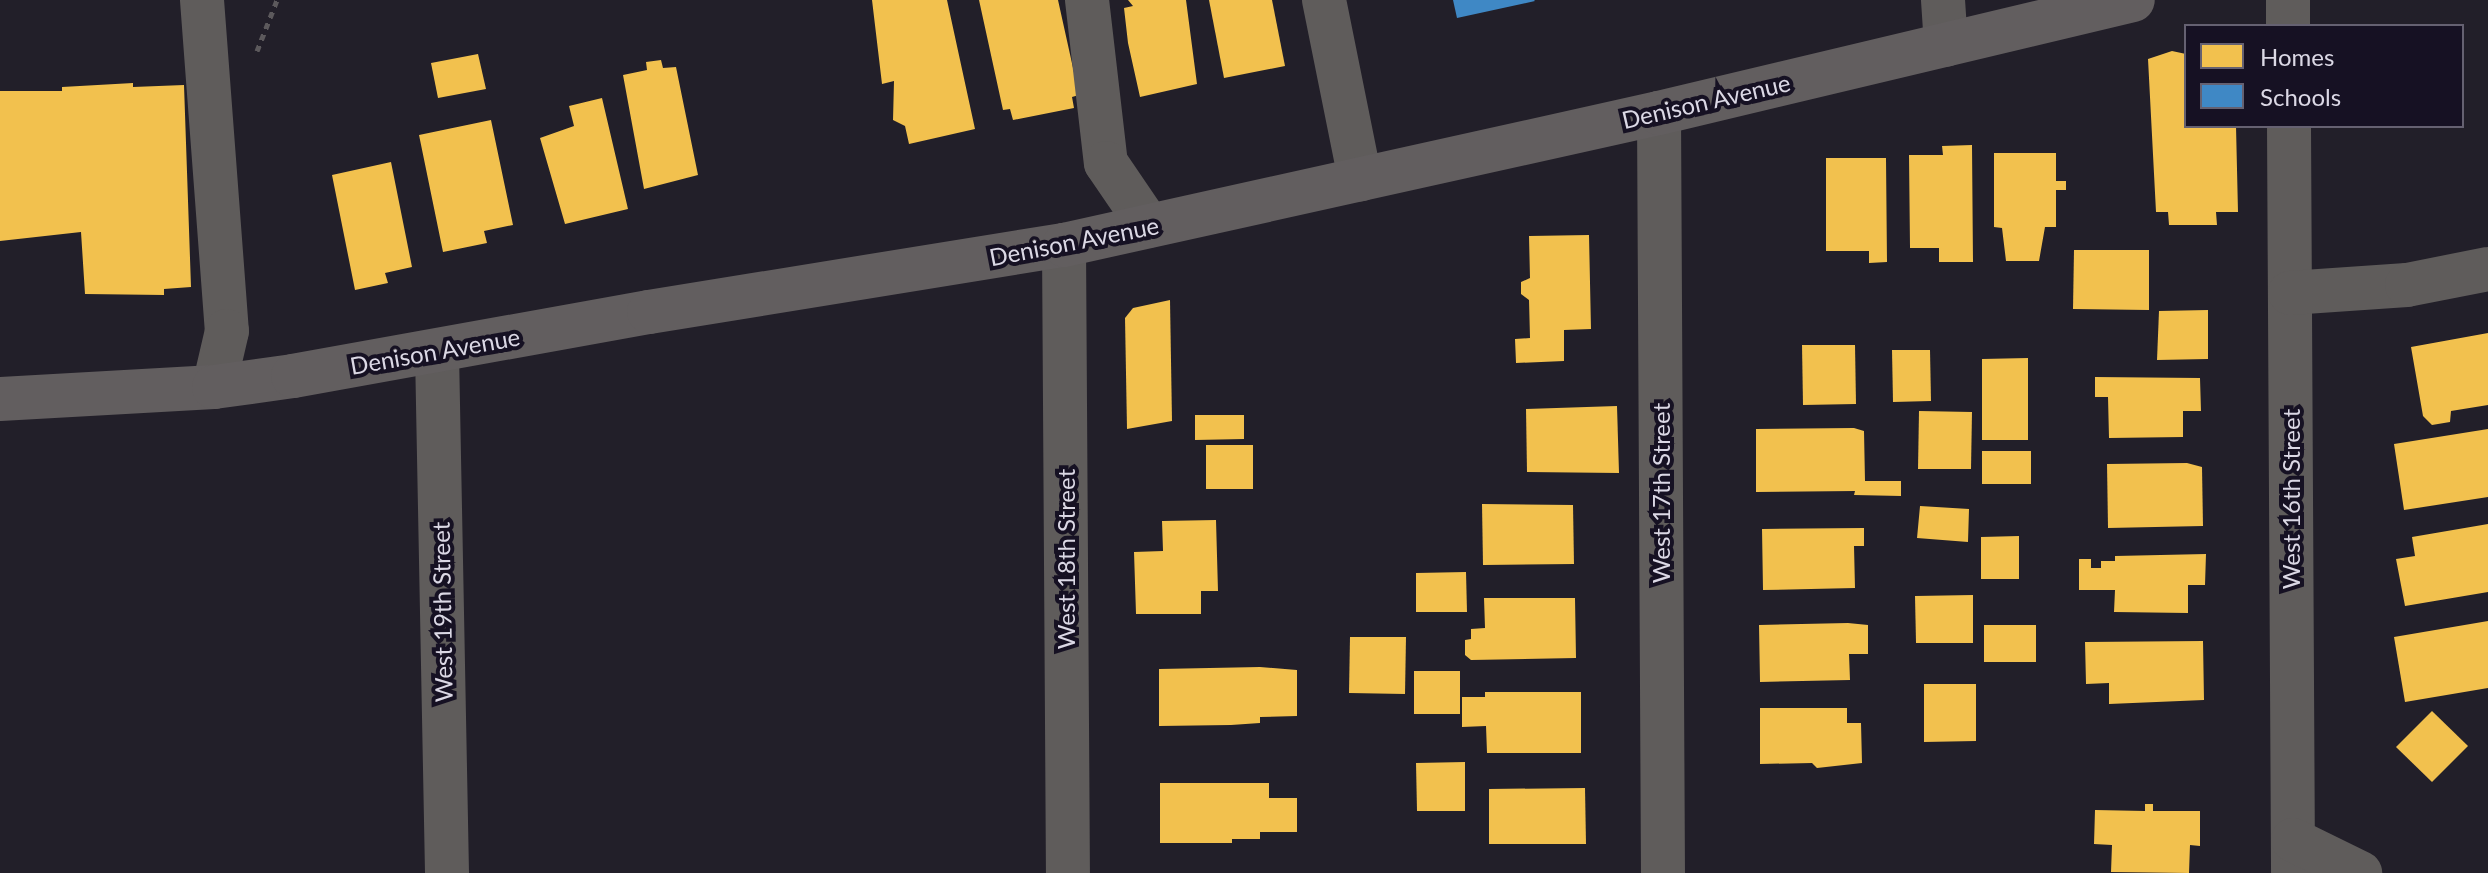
<!DOCTYPE html>
<html>
<head>
<meta charset="utf-8">
<style>
	body { margin:0 }
	#map { position:relative; width:2488px; height:873px; overflow:hidden; background:#221f29; font-family:Lato,sans-serif }
	div>[style] { position:absolute }
	[style*='--x'] { left:calc(var(--x)*1px); top:calc(var(--y)*1px); width:calc(var(--w)*1px); rotate:calc(var(--a)*1deg) }
	.homes>* { inset:0; background:#f2c14e }
	.schools>* { inset:0; background:#3f88c5 }
	.path>* { height:5px; margin-top:-2.5px; transform-origin:0; background:repeating-linear-gradient(90deg,#5c595c 0 6px,transparent 0 12px) }
	.minor>* { height:44px; margin:-22px; padding:0 22px; transform-origin:22px; border-radius:22px; background:#5f5c5b }
	.major>* { height:44px; margin:-22px; padding:0 22px; transform-origin:22px; border-radius:22px; background:#625e5f }
	span { translate:-50% -50%; white-space:nowrap; text-align:center; line-height:1.15; -webkit-text-stroke:8px #161123; paint-order:stroke }
	.street-label { font-size:24px; color:#dbd8e5 }
	.legend { position:absolute; left:2184px; top:24px; width:280px; height:104px; box-sizing:border-box; background:#161123; border:2px solid #656171; margin:0; padding:10px 14px; list-style:none; font-size:24px; color:#dbd8e5 }
	.legend li { display:flex; align-items:center; gap:16px; height:40px }
	.legend b { width:40px; border:2px solid #656171 }
</style>
</head>
<body>
<div id="map">
	<div class="homes">
		<div style="clip-path:polygon(872px 0,947px 0,975px 129px,909px 144px,905px 126px,893px 120px,894px 81px,882px 84px)"></div>
		<div style="clip-path:polygon(979px 0,1058px 0,1079px 95px,1072px 97px,1074px 108px,1013px 120px,1010px 109px,1003px 110px)"></div>
		<div style="clip-path:polygon(1128px 0,1186px 0,1197px 84px,1140px 97px,1128px 43px,1124px 8px,1133px 6px)"></div>
		<div style="clip-path:polygon(1209px 0,1272px 0,1285px 66px,1224px 78px)"></div>
		<div style="clip-path:polygon(2172px 51px,2186px 54px,2186px 126px,2236px 126px,2238px 212px,2216px 212px,2217px 225px,2169px 225px,2168px 212px,2156px 212px,2148px 59px)"></div>
		<div style="clip-path:polygon(478px 54px,486px 89px,438px 98px,431px 63px)"></div>
		<div style="clip-path:polygon(661px 60px,663px 68px,676px 67px,698px 175px,644px 189px,623px 75px,647px 70px,646px 62px)"></div>
		<div style="clip-path:polygon(133px 83px,133px 87px,184px 85px,191px 287px,164px 289px,164px 295px,85px 294px,81px 232px,0 241px,0 91px,62px 91px,62px 87px)"></div>
		<div style="clip-path:polygon(602px 98px,628px 209px,565px 224px,540px 138px,574px 126px,569px 106px)"></div>
		<div style="clip-path:polygon(491px 120px,513px 225px,484px 231px,487px 243px,443px 252px,419px 135px)"></div>
		<div style="clip-path:polygon(1972px 145px,1973px 262px,1939px 262px,1939px 248px,1910px 248px,1909px 155px,1943px 155px,1942px 146px)"></div>
		<div style="clip-path:polygon(1994px 153px,2056px 153px,2056px 181px,2066px 181px,2066px 190px,2056px 190px,2056px 227px,2045px 227px,2039px 261px,2006px 261px,2002px 228px,1994px 227px)"></div>
		<div style="clip-path:polygon(1826px 158px,1886px 158px,1887px 262px,1869px 263px,1869px 251px,1826px 251px)"></div>
		<div style="clip-path:polygon(391px 162px,412px 267px,385px 273px,388px 283px,355px 290px,332px 175px)"></div>
		<div style="clip-path:polygon(1589px 235px,1591px 329px,1564px 330px,1564px 361px,1516px 363px,1515px 339px,1530px 338px,1529px 300px,1521px 294px,1521px 282px,1530px 278px,1529px 236px)"></div>
		<div style="clip-path:polygon(2074px 250px,2149px 250px,2149px 310px,2073px 309px)"></div>
		<div style="clip-path:polygon(1170px 300px,1172px 421px,1127px 429px,1125px 318px,1133px 308px)"></div>
		<div style="clip-path:polygon(2208px 310px,2208px 359px,2157px 360px,2159px 311px)"></div>
		<div style="clip-path:polygon(2488px 333px,2488px 405px,2451px 411px,2450px 422px,2432px 425px,2423px 416px,2411px 347px)"></div>
		<div style="clip-path:polygon(1802px 345px,1855px 345px,1856px 404px,1803px 405px)"></div>
		<div style="clip-path:polygon(1892px 350px,1930px 350px,1931px 401px,1893px 402px)"></div>
		<div style="clip-path:polygon(2028px 358px,2028px 440px,1982px 440px,1982px 359px)"></div>
		<div style="clip-path:polygon(2095px 377px,2200px 378px,2201px 411px,2183px 411px,2183px 437px,2109px 438px,2108px 397px,2095px 397px)"></div>
		<div style="clip-path:polygon(1617px 406px,1619px 473px,1527px 472px,1526px 409px)"></div>
		<div style="clip-path:polygon(1919px 411px,1972px 412px,1971px 469px,1918px 469px)"></div>
		<div style="clip-path:polygon(1195px 415px,1244px 415px,1244px 439px,1195px 440px)"></div>
		<div style="clip-path:polygon(1854px 428px,1864px 431px,1865px 481px,1901px 481px,1901px 496px,1854px 495px,1855px 491px,1756px 492px,1756px 429px)"></div>
		<div style="clip-path:polygon(2488px 429px,2488px 497px,2404px 510px,2394px 444px)"></div>
		<div style="clip-path:polygon(1206px 445px,1253px 445px,1253px 489px,1206px 489px)"></div>
		<div style="clip-path:polygon(1982px 451px,2031px 451px,2031px 484px,1982px 484px)"></div>
		<div style="clip-path:polygon(2187px 463px,2202px 467px,2203px 526px,2108px 528px,2107px 464px)"></div>
		<div style="clip-path:polygon(1482px 504px,1573px 505px,1574px 564px,1483px 565px)"></div>
		<div style="clip-path:polygon(1920px 506px,1969px 509px,1968px 542px,1917px 538px)"></div>
		<div style="clip-path:polygon(1216px 520px,1218px 591px,1201px 591px,1201px 614px,1136px 614px,1134px 552px,1163px 551px,1162px 521px)"></div>
		<div style="clip-path:polygon(2488px 524px,2488px 592px,2405px 606px,2396px 559px,2415px 556px,2412px 537px)"></div>
		<div style="clip-path:polygon(1864px 528px,1864px 546px,1854px 546px,1855px 588px,1763px 590px,1762px 529px)"></div>
		<div style="clip-path:polygon(2019px 536px,2019px 579px,1981px 579px,1981px 537px)"></div>
		<div style="clip-path:polygon(2206px 554px,2205px 585px,2188px 585px,2188px 613px,2114px 612px,2115px 590px,2079px 590px,2079px 559px,2091px 559px,2091px 568px,2101px 568px,2101px 561px,2115px 561px,2115px 556px)"></div>
		<div style="clip-path:polygon(1466px 572px,1467px 612px,1416px 612px,1416px 573px)"></div>
		<div style="clip-path:polygon(1973px 595px,1973px 643px,1916px 643px,1915px 596px)"></div>
		<div style="clip-path:polygon(1484px 598px,1575px 598px,1576px 658px,1471px 660px,1465px 655px,1465px 640px,1471px 639px,1471px 629px,1485px 628px)"></div>
		<div style="clip-path:polygon(2488px 621px,2488px 688px,2405px 702px,2394px 637px)"></div>
		<div style="clip-path:polygon(1848px 623px,1868px 625px,1868px 654px,1849px 654px,1850px 680px,1760px 682px,1759px 625px)"></div>
		<div style="clip-path:polygon(1984px 625px,2036px 625px,2036px 662px,1984px 662px)"></div>
		<div style="clip-path:polygon(1350px 637px,1406px 637px,1405px 694px,1349px 693px)"></div>
		<div style="clip-path:polygon(2203px 641px,2204px 700px,2109px 704px,2109px 683px,2086px 684px,2085px 642px)"></div>
		<div style="clip-path:polygon(1260px 667px,1297px 670px,1297px 716px,1260px 717px,1260px 723px,1231px 725px,1159px 726px,1159px 669px)"></div>
		<div style="clip-path:polygon(1414px 671px,1460px 671px,1460px 714px,1414px 714px)"></div>
		<div style="clip-path:polygon(1924px 684px,1976px 684px,1976px 741px,1924px 742px)"></div>
		<div style="clip-path:polygon(1485px 692px,1581px 692px,1581px 753px,1487px 753px,1486px 726px,1462px 727px,1462px 697px,1485px 697px)"></div>
		<div style="clip-path:polygon(1760px 708px,1847px 708px,1847px 723px,1861px 723px,1862px 763px,1817px 768px,1812px 763px,1760px 764px)"></div>
		<div style="clip-path:polygon(2432px 711px,2468px 746px,2432px 782px,2396px 747px)"></div>
		<div style="clip-path:polygon(1465px 762px,1465px 811px,1417px 811px,1416px 763px)"></div>
		<div style="clip-path:polygon(1160px 783px,1269px 783px,1269px 798px,1297px 798px,1297px 832px,1260px 832px,1260px 839px,1232px 839px,1232px 843px,1160px 843px)"></div>
		<div style="clip-path:polygon(1585px 788px,1586px 844px,1489px 844px,1489px 789px)"></div>
		<div style="clip-path:polygon(2145px 804px,2153px 804px,2153px 811px,2200px 811px,2200px 846px,2190px 845px,2189px 873px,2111px 872px,2112px 845px,2094px 844px,2095px 810px,2145px 811px)"></div>
	</div>
	<div class="schools">
		<div style="clip-path:polygon(1453px 0,1534px 0,1535px 1px,1457px 18px)"></div>
	</div>
	<div class="path">
		<div style="--x:257;--y:51;--w:55;--a:-68.6"></div>
	</div>
	<div class="minor">
		<div style="--x:202;--y:0;--w:332;--a:85.7"></div>
		<div style="--x:227;--y:331;--w:57;--a:103.1"></div>
		<div style="--x:1087;--y:0;--w:164;--a:83.4"></div>
		<div style="--x:1106;--y:163;--w:76;--a:55.7"></div>
		<div style="--x:1324;--y:0;--w:183;--a:78.6"></div>
		<div style="--x:1943;--y:0;--w:45;--a:86.2"></div>
		<div style="--x:2288;--y:0;--w:26;--a:90"></div>
		<div style="--x:1659;--y:113;--w:760;--a:89.7"></div>
		<div style="--x:2289;--y:126;--w:747;--a:89.69"></div>
		<div style="--x:1064;--y:245;--w:628;--a:89.64"></div>
		<div style="--x:2290;--y:293;--w:117;--a:-3.9"></div>
		<div style="--x:2407;--y:285;--w:83;--a:-11.2"></div>
		<div style="--x:437;--y:352;--w:521;--a:88.9"></div>
		<div style="--x:2293;--y:840;--w:75;--a:26.2"></div>
	</div>
	<div class="major">
		<div style="--x:0;--y:399;--w:214;--a:-3.2"></div>
		<div style="--x:214;--y:387;--w:80;--a:-7.9"></div>
		<div style="--x:293;--y:376;--w:362;--a:-10.2"></div>
		<div style="--x:649;--y:312;--w:420;--a:-9.2"></div>
		<div style="--x:1064;--y:245;--w:609;--a:-12.51"></div>
		<div style="--x:1659;--y:113;--w:487;--a:-13.4"></div>
	</div>
	<div class="street-label">
		<span style="left:1706px;top:101px;rotate:-13deg">Denison Avenue</span>
		<span style="left:1074px;top:241px;rotate:-11deg">Denison Avenue</span>
		<span style="left:435px;top:351px;rotate:-10deg">Denison Avenue</span>
		<span style="left:1661px;top:493px;rotate:-90deg">West 17th Street</span>
		<span style="left:2291px;top:499px;rotate:-90deg">West 16th Street</span>
		<span style="left:1066px;top:559px;rotate:-90deg">West 18th Street</span>
		<span style="left:442px;top:612px;rotate:-91deg">West 19th Street</span>
	</div>
	<ul class="legend">
	<li><b style="height:22px;background:#f2c14e"></b>Homes</li>
	<li><b style="height:22px;background:#3f88c5"></b>Schools</li>
	</ul>
</div>
</body>
</html>
